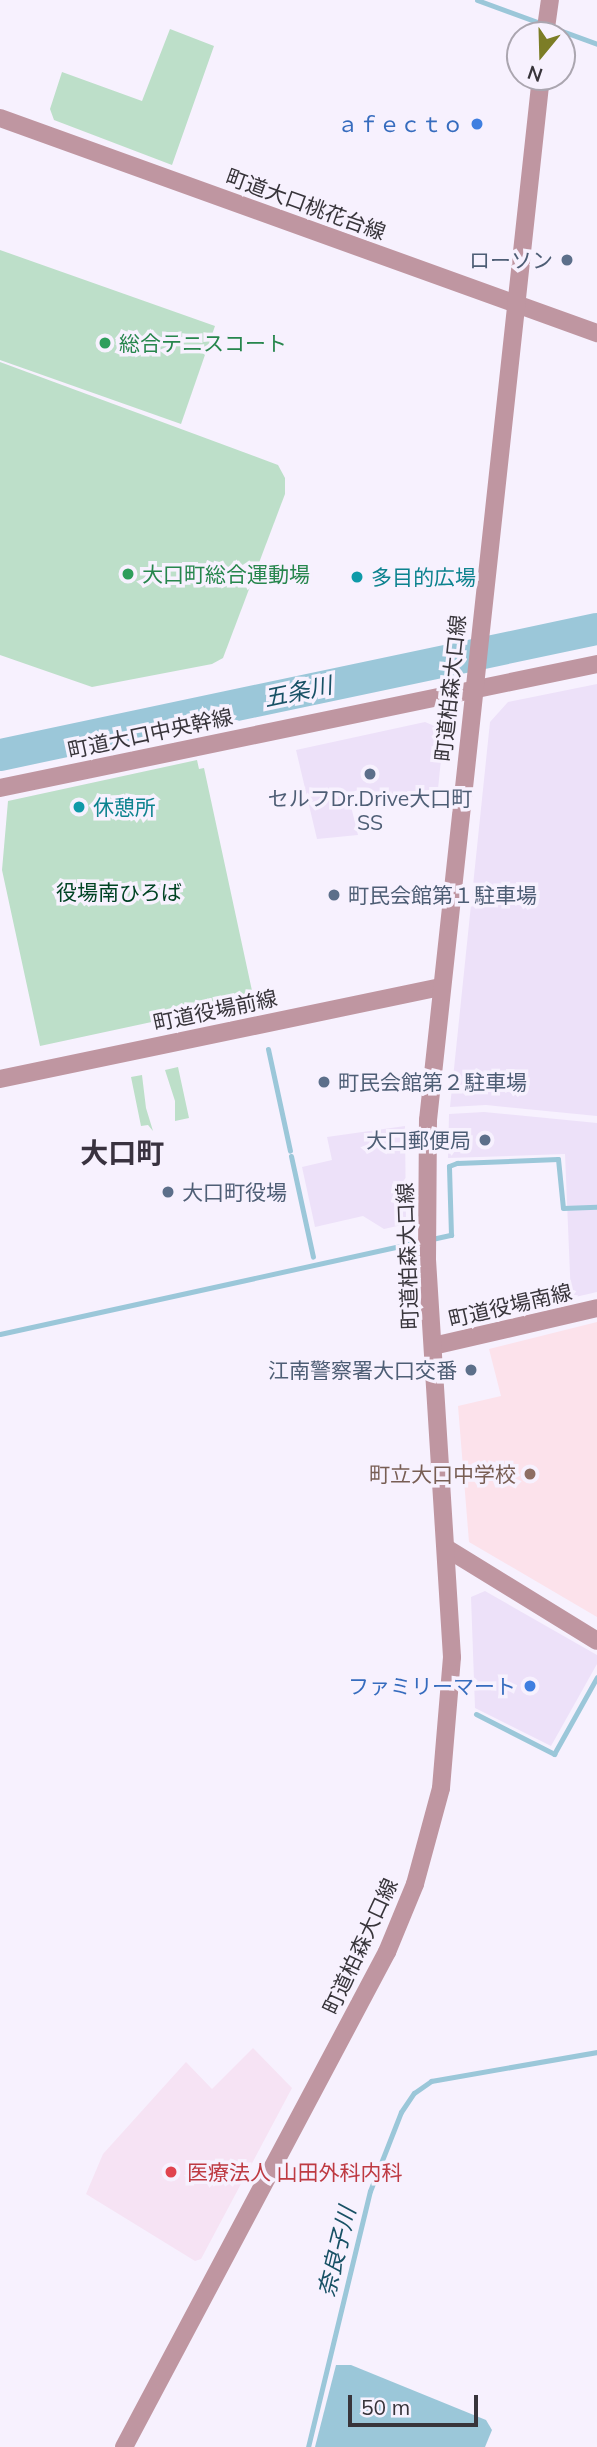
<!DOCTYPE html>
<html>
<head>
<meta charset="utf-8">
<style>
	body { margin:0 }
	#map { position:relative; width:597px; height:2447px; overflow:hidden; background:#f7f1fe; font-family:Mulish,"Noto Sans JP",sans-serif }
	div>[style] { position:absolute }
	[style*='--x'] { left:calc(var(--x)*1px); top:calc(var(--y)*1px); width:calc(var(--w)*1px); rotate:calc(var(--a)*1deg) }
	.built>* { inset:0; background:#ede1f9 }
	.education>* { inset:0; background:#fce2eb }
	.medical>* { inset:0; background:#f6e3f4 }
	.green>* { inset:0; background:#bddfc9 }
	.water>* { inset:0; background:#9bc7d9 }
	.stream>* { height:5px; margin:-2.5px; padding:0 2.5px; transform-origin:2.5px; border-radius:2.5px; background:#9bc7d9 }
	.river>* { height:32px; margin:-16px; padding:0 16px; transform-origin:16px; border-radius:16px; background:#9bc7d9 }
	.tertiary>* { height:18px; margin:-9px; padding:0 9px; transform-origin:9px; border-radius:9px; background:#bf96a1 }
	.dots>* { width:19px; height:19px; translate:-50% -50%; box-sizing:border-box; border:4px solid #f7f1fe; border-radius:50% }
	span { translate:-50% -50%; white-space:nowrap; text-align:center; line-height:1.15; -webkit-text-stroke:7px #f7f1fe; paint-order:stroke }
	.shop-label { font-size:21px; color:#366cbe }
	.right { translate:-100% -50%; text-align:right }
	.street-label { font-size:21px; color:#38353b }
	.service-label { font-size:21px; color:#4e5e75 }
	.left { translate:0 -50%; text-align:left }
	.leisure-label { font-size:21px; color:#27864d }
	.culture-label { font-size:21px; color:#0d838f }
	.park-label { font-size:21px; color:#004324 }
	.education-label { font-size:21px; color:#785e54 }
	.health-label { font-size:21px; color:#be3a42 }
	.water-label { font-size:23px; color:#185165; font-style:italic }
	.district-label { font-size:28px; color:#39323f; font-weight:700 }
	.north { position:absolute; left:506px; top:21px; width:70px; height:70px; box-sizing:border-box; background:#f7f1fe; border:2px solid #aba6b0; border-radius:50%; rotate:199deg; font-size:19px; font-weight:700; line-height:28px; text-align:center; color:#38353b }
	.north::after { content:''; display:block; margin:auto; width:24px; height:32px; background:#7c7d26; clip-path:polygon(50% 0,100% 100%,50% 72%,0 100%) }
	.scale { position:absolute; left:348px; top:2395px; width:130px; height:32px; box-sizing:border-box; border:4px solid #38353b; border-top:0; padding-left:9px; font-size:21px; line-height:24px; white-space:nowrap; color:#38353b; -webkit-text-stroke:5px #f7f1fe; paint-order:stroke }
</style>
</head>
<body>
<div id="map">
	<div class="built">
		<div style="clip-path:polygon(597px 684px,597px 1116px,486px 1105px,450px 1107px,490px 722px,508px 702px)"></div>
		<div style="clip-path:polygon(425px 722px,444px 730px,438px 789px,349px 798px,358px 835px,317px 839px,296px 750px)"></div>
		<div style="clip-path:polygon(484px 1112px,597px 1123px,597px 1292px,571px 1298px,565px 1154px,448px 1158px,449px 1114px)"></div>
		<div style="clip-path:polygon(405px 1126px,406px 1224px,384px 1229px,363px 1216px,315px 1227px,302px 1167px,332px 1160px,327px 1137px)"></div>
		<div style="clip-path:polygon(485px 1591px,597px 1655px,597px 1664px,551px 1746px,475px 1708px,471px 1597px)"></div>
	</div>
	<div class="education">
		<div style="clip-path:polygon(597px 1322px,597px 1617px,469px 1542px,458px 1406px,501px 1396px,489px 1349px)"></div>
	</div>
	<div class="medical">
		<div style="clip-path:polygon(253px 2048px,292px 2088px,201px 2259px,195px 2261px,86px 2194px,103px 2154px,186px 2062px,212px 2089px)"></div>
	</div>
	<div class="green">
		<div style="clip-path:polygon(170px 29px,214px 46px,172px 165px,54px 120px,50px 109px,62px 72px,142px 101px)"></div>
		<div style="clip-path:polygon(0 250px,215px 326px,181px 424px,0 360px)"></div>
		<div style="clip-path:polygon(0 362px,278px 465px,285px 478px,285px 494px,223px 658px,212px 664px,92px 687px,0 655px)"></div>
		<div style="clip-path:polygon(197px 760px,199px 769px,204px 768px,254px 1000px,40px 1046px,2px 870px,8px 801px)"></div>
		<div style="clip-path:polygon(178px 1067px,189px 1118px,175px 1121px,175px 1101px,165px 1070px)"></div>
		<div style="clip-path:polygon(142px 1075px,146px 1108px,153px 1131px,148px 1125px,141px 1126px,131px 1077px)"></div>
	</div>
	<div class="water">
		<div style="clip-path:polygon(336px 2365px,351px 2365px,486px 2420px,492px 2430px,485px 2447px,315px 2447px)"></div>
	</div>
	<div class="stream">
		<div style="--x:477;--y:0;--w:128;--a:20.1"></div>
		<div style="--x:268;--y:1049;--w:104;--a:77.8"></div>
		<div style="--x:291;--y:1156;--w:103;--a:77.7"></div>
		<div style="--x:0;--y:1334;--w:462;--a:-12.4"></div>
		<div style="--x:451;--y:1235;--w:69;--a:-91.7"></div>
		<div style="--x:449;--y:1166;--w:9;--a:-21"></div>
		<div style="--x:457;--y:1163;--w:101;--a:-2.3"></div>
		<div style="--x:558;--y:1159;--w:49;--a:84.2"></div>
		<div style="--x:563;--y:1208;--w:34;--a:-2"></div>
		<div style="--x:476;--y:1714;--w:88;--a:27.1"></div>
		<div style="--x:554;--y:1754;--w:88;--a:-60.8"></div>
		<div style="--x:308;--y:2447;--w:263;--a:-76.4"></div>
		<div style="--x:370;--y:2191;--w:85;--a:-68.6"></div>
		<div style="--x:401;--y:2112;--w:23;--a:-56"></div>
		<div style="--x:414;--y:2093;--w:21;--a:-35"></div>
		<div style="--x:431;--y:2081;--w:169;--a:-9.9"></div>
	</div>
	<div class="river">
		<div style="--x:0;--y:755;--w:610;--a:-11.92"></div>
	</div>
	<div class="tertiary">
		<div style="--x:545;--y:35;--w:35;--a:-82"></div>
		<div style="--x:0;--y:118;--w:635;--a:19.81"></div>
		<div style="--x:0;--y:788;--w:610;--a:-11.73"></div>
		<div style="--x:0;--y:1079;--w:450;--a:-11.8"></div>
		<div style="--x:433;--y:1346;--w:168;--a:-13"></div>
		<div style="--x:446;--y:1548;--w:177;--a:31.6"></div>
		<div style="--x:124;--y:2447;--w:561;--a:-62.02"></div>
		<div style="--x:387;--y:1952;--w:74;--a:-67.6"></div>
		<div style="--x:415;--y:1884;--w:99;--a:-74.8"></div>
		<div style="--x:441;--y:1788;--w:131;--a:-85.2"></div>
		<div style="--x:452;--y:1657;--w:398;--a:-93.6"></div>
		<div style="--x:427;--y:1260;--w:140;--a:-89.6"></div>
		<div style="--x:428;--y:1120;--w:1049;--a:-83.82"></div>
	</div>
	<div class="dots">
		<div style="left:477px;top:124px;background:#3f7fe0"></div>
		<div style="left:567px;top:260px;background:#5c6f8a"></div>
		<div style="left:105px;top:343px;background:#2e9e5b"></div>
		<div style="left:128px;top:574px;background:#2e9e5b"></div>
		<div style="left:357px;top:577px;background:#0f9aa8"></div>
		<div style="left:370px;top:774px;background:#5c6f8a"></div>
		<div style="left:79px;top:807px;background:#0f9aa8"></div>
		<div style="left:334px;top:895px;background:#5c6f8a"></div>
		<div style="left:324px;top:1082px;background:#5c6f8a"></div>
		<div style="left:485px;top:1140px;background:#5c6f8a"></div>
		<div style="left:168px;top:1192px;background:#5c6f8a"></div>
		<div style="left:471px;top:1370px;background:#5c6f8a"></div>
		<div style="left:530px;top:1474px;background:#8d6e63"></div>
		<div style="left:530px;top:1686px;background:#3f7fe0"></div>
		<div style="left:171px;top:2172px;background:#e0444e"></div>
	</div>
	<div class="shop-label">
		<span class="right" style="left:463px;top:124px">ａｆｅｃｔｏ</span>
		<span class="right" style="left:516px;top:1686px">ファミリーマート</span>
	</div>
	<div class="street-label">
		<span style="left:306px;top:204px;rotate:20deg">町道大口桃花台線</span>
		<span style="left:450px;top:688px;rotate:-84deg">町道柏森大口線</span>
		<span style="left:150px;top:733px;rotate:-12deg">町道大口中央幹線</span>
		<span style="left:215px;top:1010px;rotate:-12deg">町道役場前線</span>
		<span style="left:407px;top:1256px;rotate:-92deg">町道柏森大口線</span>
		<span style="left:510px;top:1305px;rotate:-13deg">町道役場南線</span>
		<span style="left:360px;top:1946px;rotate:-65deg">町道柏森大口線</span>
	</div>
	<div class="service-label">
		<span class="right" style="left:553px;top:260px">ローソン</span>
		<span style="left:370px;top:810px">セルフDr.Drive大口町<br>SS</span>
		<span class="left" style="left:348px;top:895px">町民会館第１駐車場</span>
		<span class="left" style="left:338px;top:1082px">町民会館第２駐車場</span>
		<span class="right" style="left:471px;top:1140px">大口郵便局</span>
		<span class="left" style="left:182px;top:1192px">大口町役場</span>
		<span class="right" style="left:457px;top:1370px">江南警察署大口交番</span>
	</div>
	<div class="leisure-label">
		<span class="left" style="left:119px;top:343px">総合テニスコート</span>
		<span class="left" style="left:142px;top:574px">大口町総合運動場</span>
	</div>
	<div class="culture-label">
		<span class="left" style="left:371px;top:577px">多目的広場</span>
		<span class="left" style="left:93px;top:807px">休憩所</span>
	</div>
	<div class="park-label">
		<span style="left:119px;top:892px">役場南ひろば</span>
	</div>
	<div class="education-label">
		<span class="right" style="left:516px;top:1474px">町立大口中学校</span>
	</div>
	<div class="health-label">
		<span class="left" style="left:187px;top:2172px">医療法人 山田外科内科</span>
	</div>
	<div class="water-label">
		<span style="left:298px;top:692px;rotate:-12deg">五条川</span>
		<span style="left:337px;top:2252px;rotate:-76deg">奈良子川</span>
	</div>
	<div class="district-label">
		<span style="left:122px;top:1153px">大口町</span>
	</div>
	<div class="north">N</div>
	<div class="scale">50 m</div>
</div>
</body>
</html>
